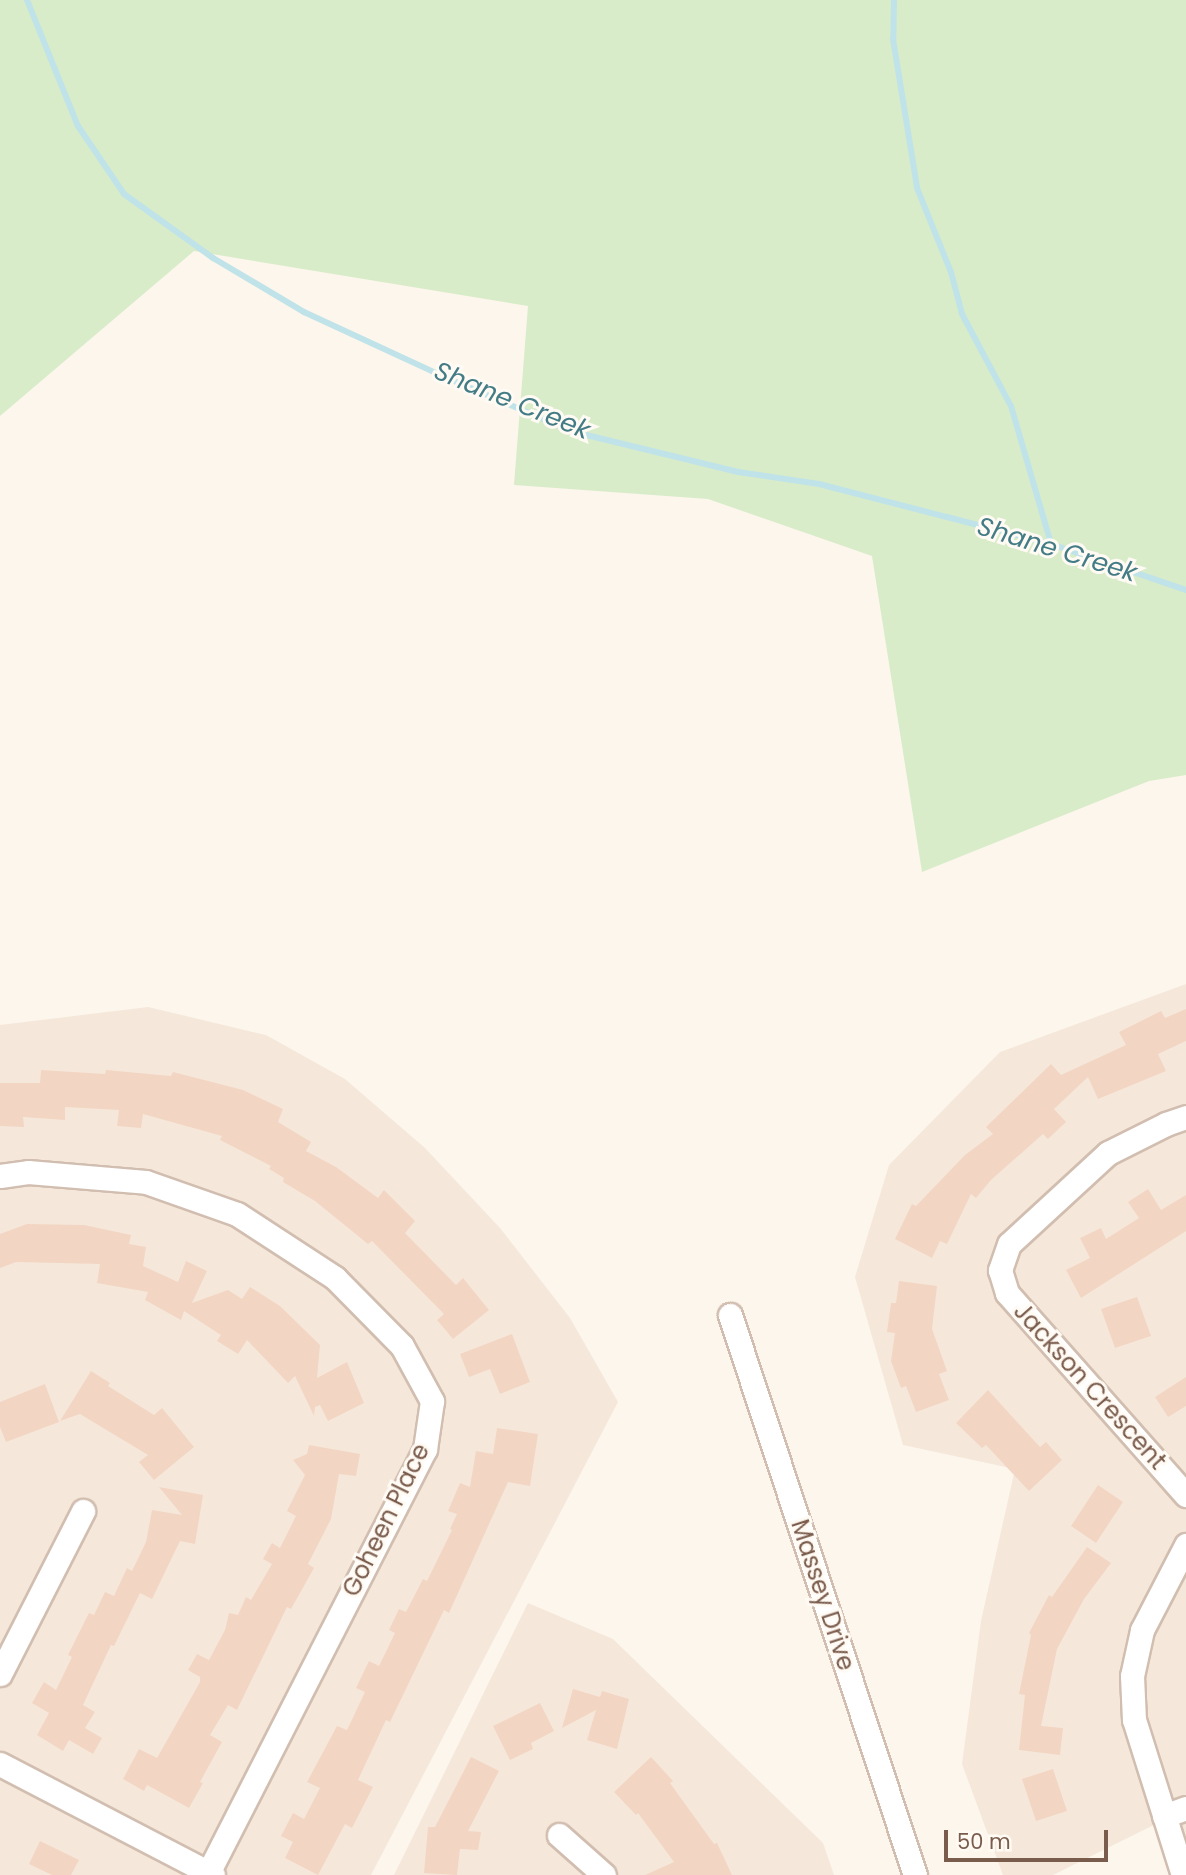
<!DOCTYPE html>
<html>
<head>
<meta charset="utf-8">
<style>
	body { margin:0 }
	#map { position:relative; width:1186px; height:1875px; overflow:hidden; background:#fdf6ec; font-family:Poppins,sans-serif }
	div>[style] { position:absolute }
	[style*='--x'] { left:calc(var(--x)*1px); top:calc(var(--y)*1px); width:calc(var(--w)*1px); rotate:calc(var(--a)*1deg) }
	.residential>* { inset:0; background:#f5e8da }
	.green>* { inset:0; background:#d8ecc9 }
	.stream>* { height:6px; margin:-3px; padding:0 3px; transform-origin:3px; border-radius:3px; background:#bfe3e8 }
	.building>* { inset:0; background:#f3d5c3 }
	.roads { filter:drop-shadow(2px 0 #d1beb0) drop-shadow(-2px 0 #d1beb0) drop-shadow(0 2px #d1beb0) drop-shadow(0 -2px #d1beb0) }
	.minor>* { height:23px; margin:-11.5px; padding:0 11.5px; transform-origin:11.5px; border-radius:11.5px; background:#fff }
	span { translate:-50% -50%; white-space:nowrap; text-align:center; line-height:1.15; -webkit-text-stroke:6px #fffaf3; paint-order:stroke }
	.street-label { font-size:24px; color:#7a5c4d }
	.water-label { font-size:26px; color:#437c86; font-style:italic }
	.scale { position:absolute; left:944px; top:1830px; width:164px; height:32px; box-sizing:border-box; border:4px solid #7a5c4d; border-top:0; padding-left:9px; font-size:21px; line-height:24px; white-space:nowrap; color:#7a5c4d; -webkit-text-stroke:5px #fffaf3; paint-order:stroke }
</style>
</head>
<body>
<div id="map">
	<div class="residential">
		<div style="clip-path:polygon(1186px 984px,1186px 1858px,1174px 1815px,1053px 1875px,1003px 1875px,962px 1764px,981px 1621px,1015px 1469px,903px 1445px,855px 1277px,889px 1165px,1000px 1052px)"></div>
		<div style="clip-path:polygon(148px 1007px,266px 1035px,345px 1079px,425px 1148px,500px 1228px,570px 1318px,618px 1402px,371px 1875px,0 1875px,0 1025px)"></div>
		<div style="clip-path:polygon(528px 1603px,613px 1639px,823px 1843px,834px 1875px,394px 1875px)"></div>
	</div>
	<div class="green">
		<div style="clip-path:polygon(0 0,1186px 0,1186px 775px,1149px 781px,922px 872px,872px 556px,708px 499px,514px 485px,528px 306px,194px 251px,0 416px)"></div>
	</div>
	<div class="stream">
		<div style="--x:27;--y:0;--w:136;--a:68"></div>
		<div style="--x:78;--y:126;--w:82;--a:55.9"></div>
		<div style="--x:124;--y:194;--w:110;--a:35.7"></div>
		<div style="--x:213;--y:258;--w:106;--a:30.7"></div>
		<div style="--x:304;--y:312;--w:157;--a:24.8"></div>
		<div style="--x:447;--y:378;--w:138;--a:23"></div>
		<div style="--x:574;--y:432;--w:169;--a:13.7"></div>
		<div style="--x:738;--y:472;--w:82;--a:8.4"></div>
		<div style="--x:819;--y:484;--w:132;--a:14.5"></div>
		<div style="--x:947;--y:517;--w:107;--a:14.6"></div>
		<div style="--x:1051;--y:544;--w:143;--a:18.8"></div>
		<div style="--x:894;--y:0;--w:39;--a:91"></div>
		<div style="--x:893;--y:39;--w:151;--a:80.8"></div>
		<div style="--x:917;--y:188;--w:91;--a:68"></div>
		<div style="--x:951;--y:272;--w:43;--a:75.3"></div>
		<div style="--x:962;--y:314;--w:104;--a:62"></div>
		<div style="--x:1011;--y:406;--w:144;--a:73.8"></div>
	</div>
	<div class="building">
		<div style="clip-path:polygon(1186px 1009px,1186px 1041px,1158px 1054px,1166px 1071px,1098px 1099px,1088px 1077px,1054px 1109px,1066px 1122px,1048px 1139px,1043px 1134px,991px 1180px,976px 1198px,971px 1194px,947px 1244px,940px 1241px,932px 1258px,895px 1239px,912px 1204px,916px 1206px,965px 1155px,993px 1134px,986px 1127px,1051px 1064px,1061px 1075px,1126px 1045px,1119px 1032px,1161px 1011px,1165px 1018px)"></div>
		<div style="clip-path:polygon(41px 1070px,105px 1074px,106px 1070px,171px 1076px,173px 1072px,243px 1090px,283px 1109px,278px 1122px,311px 1142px,306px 1151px,336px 1167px,378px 1198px,384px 1190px,415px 1221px,405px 1233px,456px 1285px,463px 1278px,489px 1310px,453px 1339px,437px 1320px,444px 1314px,372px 1241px,368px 1244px,315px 1201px,283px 1182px,284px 1178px,269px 1169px,271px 1166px,220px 1140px,222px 1136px,143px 1114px,141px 1128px,117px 1126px,119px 1110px,65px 1107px,65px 1120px,23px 1117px,24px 1127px,0 1126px,0 1083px,40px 1083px)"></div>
		<div style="clip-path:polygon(1148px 1189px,1161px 1210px,1186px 1195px,1186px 1231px,1081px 1298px,1066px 1270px,1090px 1258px,1080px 1238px,1101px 1228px,1106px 1239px,1139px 1218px,1128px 1202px)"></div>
		<div style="clip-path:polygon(27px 1224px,84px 1225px,131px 1235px,129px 1244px,146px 1247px,143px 1266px,178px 1282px,186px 1261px,207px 1271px,192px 1303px,228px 1290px,242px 1299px,250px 1287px,280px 1306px,320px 1345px,317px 1378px,347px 1362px,364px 1403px,328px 1421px,320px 1405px,315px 1407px,314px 1416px,295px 1376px,288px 1383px,247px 1340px,238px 1354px,217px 1341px,221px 1335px,184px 1311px,181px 1320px,145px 1300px,148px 1292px,97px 1283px,100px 1264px,16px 1262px,0 1268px,0 1234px)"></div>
		<div style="clip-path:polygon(899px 1281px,937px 1286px,932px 1329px,947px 1371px,939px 1374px,949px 1400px,916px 1412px,906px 1386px,901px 1388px,891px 1361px,895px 1333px,887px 1332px,891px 1303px,896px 1303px)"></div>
		<div style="clip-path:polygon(1137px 1297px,1151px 1336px,1115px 1348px,1101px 1309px)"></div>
		<div style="clip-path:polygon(512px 1334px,530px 1382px,500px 1394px,490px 1369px,469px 1377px,460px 1354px)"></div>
		<div style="clip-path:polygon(91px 1371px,110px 1383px,108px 1386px,154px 1415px,162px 1408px,194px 1447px,154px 1480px,139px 1462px,148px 1455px,80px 1414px,60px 1421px)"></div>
		<div style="clip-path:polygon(1186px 1377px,1186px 1406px,1168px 1417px,1155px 1397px)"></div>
		<div style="clip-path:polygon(45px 1384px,59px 1422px,6px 1442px,0 1427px,0 1402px)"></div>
		<div style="clip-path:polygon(988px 1390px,1040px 1447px,1046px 1442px,1062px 1460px,1029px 1491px,986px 1445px,982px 1448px,956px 1423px)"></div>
		<div style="clip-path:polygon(497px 1428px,538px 1434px,530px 1486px,508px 1482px,449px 1613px,444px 1610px,390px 1722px,386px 1720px,358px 1780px,373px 1787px,352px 1828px,345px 1824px,318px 1875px,285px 1858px,293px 1842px,281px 1836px,293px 1813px,304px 1819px,320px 1788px,307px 1782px,337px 1726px,347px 1730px,365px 1692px,356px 1688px,369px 1661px,379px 1666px,395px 1633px,389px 1630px,399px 1609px,406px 1612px,423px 1579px,427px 1581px,452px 1530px,450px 1529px,457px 1514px,448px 1511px,460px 1483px,470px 1487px,476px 1451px,493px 1454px)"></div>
		<div style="clip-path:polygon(309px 1445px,360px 1454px,356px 1476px,339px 1474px,331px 1519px,308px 1564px,314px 1568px,291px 1609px,287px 1607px,237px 1710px,228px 1705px,210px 1735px,222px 1742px,200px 1782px,203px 1783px,189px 1808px,147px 1785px,144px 1791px,123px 1779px,139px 1749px,157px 1758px,200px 1682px,200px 1677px,188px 1670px,197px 1654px,209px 1660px,225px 1630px,229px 1613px,238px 1615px,246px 1597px,251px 1600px,272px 1564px,263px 1559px,272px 1543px,280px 1548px,296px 1516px,287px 1511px,305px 1475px,293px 1460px,307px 1454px)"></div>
		<div style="clip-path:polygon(1098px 1485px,1123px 1502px,1096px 1543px,1071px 1526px)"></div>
		<div style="clip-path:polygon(159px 1487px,203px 1495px,195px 1544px,180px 1541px,152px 1599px,140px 1593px,114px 1646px,111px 1645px,83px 1705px,95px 1712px,85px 1728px,102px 1738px,93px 1754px,69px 1740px,63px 1751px,37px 1735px,49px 1713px,32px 1703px,44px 1682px,56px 1690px,72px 1657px,68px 1655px,89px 1613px,94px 1615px,105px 1592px,114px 1596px,127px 1568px,132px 1571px,146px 1542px,152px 1510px,182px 1515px)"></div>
		<div style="clip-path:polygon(1087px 1547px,1111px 1563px,1084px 1599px,1057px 1649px,1041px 1726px,1063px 1728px,1060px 1755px,1019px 1750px,1025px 1695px,1019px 1694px,1031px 1635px,1029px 1633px,1049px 1595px,1052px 1597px)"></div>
		<div style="clip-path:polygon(573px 1689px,600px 1697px,602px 1691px,629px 1699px,617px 1749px,587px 1740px,596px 1710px,562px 1728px)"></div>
		<div style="clip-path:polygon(540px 1703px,554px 1731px,531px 1743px,533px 1749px,510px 1760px,493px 1726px)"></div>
		<div style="clip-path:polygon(471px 1757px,499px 1771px,468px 1831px,481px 1832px,478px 1850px,460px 1849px,457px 1875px,424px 1873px,428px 1827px,435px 1827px)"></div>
		<div style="clip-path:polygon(651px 1757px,673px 1781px,670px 1783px,714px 1844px,717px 1843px,732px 1875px,645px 1875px,674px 1862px,638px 1813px,636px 1815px,614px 1792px)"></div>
		<div style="clip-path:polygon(1053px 1769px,1067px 1811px,1036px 1821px,1022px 1779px)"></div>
		<div style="clip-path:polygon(40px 1841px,79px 1860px,71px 1875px,52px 1875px,29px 1864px)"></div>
	</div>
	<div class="roads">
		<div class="minor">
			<div style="--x:1186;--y:1117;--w:21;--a:161"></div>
			<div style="--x:1166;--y:1124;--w:65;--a:153.4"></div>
			<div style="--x:1108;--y:1153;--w:134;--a:137.4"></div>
			<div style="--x:1009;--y:1244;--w:28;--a:109"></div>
			<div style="--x:1000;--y:1270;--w:24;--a:73"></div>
			<div style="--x:1007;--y:1293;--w:270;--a:48.5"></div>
			<div style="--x:0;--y:1176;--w:28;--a:-8"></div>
			<div style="--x:28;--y:1172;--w:118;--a:4.8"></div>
			<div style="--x:146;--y:1182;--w:96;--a:19.4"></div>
			<div style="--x:237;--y:1214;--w:117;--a:33.1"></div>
			<div style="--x:335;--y:1278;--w:95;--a:45.4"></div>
			<div style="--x:402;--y:1346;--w:63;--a:61.4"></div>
			<div style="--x:432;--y:1401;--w:49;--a:98.3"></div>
			<div style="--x:425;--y:1449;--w:476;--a:117.1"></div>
			<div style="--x:730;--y:1315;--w:590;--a:71.72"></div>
			<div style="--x:0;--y:1674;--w:183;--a:-63"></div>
			<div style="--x:0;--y:1764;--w:240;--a:27.5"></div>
			<div style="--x:1164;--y:1816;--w:23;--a:-20"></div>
			<div style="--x:559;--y:1835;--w:60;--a:41.6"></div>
			<div style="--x:1183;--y:1875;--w:163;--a:-107.5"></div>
			<div style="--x:1134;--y:1720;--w:44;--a:-92.6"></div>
			<div style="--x:1132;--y:1676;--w:47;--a:-77.7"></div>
			<div style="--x:1142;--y:1630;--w:96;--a:-62.6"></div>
		</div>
	</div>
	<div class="street-label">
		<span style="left:1090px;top:1386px;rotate:48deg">Jackson Crescent</span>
		<span style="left:386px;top:1520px;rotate:-64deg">Goheen Place</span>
		<span style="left:823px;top:1595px;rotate:72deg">Massey Drive</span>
	</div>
	<div class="water-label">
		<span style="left:512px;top:401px;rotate:22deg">Shane Creek</span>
		<span style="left:1057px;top:550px;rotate:17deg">Shane Creek</span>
	</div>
	<div class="scale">50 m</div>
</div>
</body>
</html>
